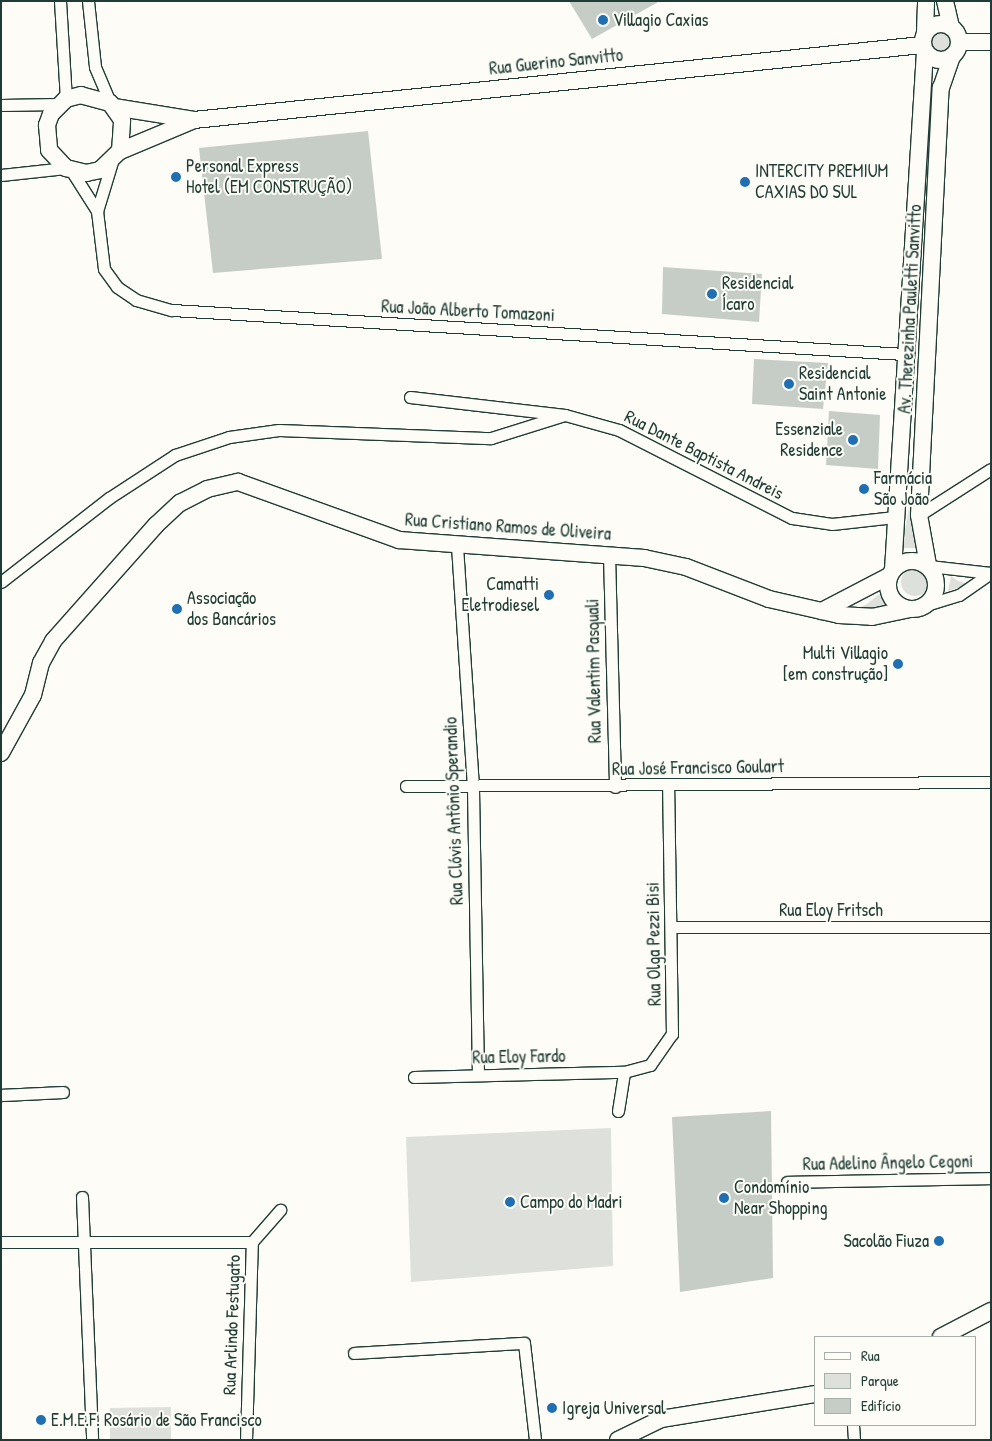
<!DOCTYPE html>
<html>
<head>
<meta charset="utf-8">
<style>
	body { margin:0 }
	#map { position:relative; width:992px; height:1441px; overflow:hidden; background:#fdfcf7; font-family:"Patrick Hand",sans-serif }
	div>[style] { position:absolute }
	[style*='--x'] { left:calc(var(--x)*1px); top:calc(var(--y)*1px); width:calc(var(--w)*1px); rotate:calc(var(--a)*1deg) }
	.green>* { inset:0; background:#dde0db }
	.round { border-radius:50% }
	.building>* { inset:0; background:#c6cdc7 }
	.roads { filter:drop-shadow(1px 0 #1f3d34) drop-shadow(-1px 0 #1f3d34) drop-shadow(0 1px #1f3d34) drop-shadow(0 -1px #1f3d34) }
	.street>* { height:11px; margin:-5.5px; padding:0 5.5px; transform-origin:5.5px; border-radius:5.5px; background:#fdfcf7 }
	.secondary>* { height:16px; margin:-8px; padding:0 8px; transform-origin:8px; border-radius:8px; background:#fdfcf7 }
	.secondary>.ring { margin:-8px; padding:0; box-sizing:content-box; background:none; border:16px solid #fdfcf7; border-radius:50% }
	.dots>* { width:14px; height:14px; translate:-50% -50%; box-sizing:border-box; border:2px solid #fdfcf7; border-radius:50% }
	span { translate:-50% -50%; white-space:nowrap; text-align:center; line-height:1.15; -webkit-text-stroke:4px #fdfcf7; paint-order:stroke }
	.poi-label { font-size:18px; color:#1f3d34 }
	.left { translate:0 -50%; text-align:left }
	.right { translate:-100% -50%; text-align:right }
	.street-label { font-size:18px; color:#1f3d34 }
	.frame { position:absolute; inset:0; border:2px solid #1f3d34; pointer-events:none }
	.legend { position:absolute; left:814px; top:1336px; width:162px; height:90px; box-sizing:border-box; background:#fdfcf7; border:1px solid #a4b0a9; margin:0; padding:6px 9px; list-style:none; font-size:15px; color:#1f3d34 }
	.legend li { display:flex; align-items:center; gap:10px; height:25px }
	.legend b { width:25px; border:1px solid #a4b0a9 }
</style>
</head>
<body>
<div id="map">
	<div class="green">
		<div class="round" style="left:930px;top:31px;width:22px;height:22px"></div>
		<div style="clip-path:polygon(909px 508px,918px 548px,902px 548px)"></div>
		<div class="round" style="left:901px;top:568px;width:28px;height:28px"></div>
		<div style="clip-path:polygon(951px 576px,958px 581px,969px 584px,948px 591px)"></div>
		<div style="clip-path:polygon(879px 594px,889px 608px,850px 612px,867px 604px)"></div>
		<div style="clip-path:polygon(611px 1128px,613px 1266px,411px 1282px,406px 1137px)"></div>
		<div style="clip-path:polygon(171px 1407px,171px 1440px,110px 1440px,110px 1408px)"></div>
	</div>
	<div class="building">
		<div style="clip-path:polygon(569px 1px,660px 1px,592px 39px)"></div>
		<div style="clip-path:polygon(368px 131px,382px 259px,213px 273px,199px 148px)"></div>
		<div style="clip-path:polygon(663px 267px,762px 274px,759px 322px,662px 314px)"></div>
		<div style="clip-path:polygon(754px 359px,828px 363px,823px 409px,752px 404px)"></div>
		<div style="clip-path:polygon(829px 411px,880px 415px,878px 469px,826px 465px)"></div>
		<div style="clip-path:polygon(771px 1111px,773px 1278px,680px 1292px,672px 1117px)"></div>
	</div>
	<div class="roads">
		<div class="street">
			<div style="--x:60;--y:1;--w:98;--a:86.5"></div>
			<div style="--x:88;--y:1;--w:66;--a:83.9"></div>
			<div style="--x:95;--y:67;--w:39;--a:67"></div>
			<div style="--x:1;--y:105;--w:58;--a:-1"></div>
			<div style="--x:112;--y:162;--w:51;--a:107"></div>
			<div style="--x:97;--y:211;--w:58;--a:83.1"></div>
			<div style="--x:104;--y:269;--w:22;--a:54"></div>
			<div style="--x:117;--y:287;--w:23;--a:34"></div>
			<div style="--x:136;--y:300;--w:37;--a:16"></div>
			<div style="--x:172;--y:310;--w:732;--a:3.44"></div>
			<div style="--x:71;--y:170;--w:49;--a:57.6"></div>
			<div style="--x:1;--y:175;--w:65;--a:-6.1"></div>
			<div style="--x:410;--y:397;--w:156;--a:6.6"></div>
			<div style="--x:565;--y:415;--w:56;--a:15.5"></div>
			<div style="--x:619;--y:430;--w:194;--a:27"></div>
			<div style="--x:792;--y:518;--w:40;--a:8.5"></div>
			<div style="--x:832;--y:524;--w:63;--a:-6.3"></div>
			<div style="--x:919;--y:515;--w:85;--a:-32.6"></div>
			<div style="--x:457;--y:546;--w:244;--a:86.2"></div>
			<div style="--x:473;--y:789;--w:286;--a:89"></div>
			<div style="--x:609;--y:554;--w:233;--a:88.5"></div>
			<div style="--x:929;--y:566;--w:62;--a:6.4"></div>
			<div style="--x:1;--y:582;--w:137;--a:-37.9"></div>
			<div style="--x:109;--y:498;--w:79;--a:-33.1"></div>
			<div style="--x:175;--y:455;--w:57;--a:-18.4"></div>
			<div style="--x:229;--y:437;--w:50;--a:-8"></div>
			<div style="--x:279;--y:430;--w:212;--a:2.2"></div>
			<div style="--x:491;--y:438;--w:77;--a:-17.3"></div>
			<div style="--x:926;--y:605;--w:34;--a:-17"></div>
			<div style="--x:959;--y:595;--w:39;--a:-35"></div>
			<div style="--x:406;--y:786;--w:585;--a:-0.39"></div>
			<div style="--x:671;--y:927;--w:320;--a:0"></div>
			<div style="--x:414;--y:1077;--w:210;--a:-1.4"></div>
			<div style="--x:624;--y:1072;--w:27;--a:-15"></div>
			<div style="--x:650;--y:1065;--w:38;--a:-55"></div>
			<div style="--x:672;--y:1034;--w:248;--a:-90.9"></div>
			<div style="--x:1;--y:1095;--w:62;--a:-2.8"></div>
			<div style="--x:618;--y:1111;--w:39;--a:-81"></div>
			<div style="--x:787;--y:1182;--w:204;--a:-1.1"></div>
			<div style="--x:82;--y:1197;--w:243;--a:87.6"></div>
			<div style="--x:1;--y:1242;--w:251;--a:0"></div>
			<div style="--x:252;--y:1242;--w:43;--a:-48.8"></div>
			<div style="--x:354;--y:1353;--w:170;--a:-3.4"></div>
			<div style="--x:524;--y:1343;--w:98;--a:83.5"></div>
			<div style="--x:853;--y:1425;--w:15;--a:86"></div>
			<div style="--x:246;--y:1440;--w:198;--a:-88.3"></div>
		</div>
		<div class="secondary">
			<div style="--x:945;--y:1;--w:27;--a:77"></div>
			<div class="ring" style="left:923px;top:24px;width:20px;height:20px"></div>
			<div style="--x:925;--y:32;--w:31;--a:-88"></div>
			<div style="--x:959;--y:42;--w:32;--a:0"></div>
			<div style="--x:114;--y:107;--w:81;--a:9.2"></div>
			<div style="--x:120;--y:151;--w:31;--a:-86"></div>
			<div style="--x:122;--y:120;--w:21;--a:-125"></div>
			<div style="--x:110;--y:103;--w:30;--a:-165"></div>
			<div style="--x:81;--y:95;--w:16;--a:165"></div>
			<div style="--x:66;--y:99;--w:21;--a:135"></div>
			<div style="--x:51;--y:114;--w:12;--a:110"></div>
			<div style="--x:47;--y:125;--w:25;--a:85"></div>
			<div style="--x:49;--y:150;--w:25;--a:47"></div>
			<div style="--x:66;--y:168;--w:21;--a:14"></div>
			<div style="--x:86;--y:173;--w:14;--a:-12"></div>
			<div style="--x:100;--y:170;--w:28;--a:-44"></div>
			<div style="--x:120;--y:151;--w:80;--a:-22.7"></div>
			<div style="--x:194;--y:120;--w:732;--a:-5.88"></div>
			<div class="ring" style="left:888px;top:561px;width:32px;height:32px"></div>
			<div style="--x:928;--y:565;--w:51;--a:-100.2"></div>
			<div style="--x:919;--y:515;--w:428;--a:-87.1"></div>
			<div style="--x:941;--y:88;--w:34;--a:-71"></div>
			<div style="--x:893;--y:570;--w:520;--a:-86.47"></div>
			<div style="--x:822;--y:611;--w:76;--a:-27.6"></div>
			<div style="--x:1;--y:753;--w:66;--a:-61.1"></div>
			<div style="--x:33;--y:695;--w:33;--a:-76"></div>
			<div style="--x:41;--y:663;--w:25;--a:-61"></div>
			<div style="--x:53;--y:641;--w:155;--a:-48.4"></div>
			<div style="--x:156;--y:525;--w:33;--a:-43"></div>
			<div style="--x:180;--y:503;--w:30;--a:-27"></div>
			<div style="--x:207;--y:489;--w:32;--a:-13"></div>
			<div style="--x:238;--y:482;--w:171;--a:19.8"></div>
			<div style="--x:399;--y:540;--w:246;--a:4.2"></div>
			<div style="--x:644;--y:558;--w:43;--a:12.1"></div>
			<div style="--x:686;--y:567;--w:89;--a:21.1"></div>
			<div style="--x:769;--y:599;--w:72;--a:12.9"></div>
			<div style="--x:839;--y:615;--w:33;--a:3"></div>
			<div style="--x:872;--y:617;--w:39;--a:-12"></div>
			<div style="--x:941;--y:1337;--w:56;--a:-27.5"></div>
			<div style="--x:618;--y:1440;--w:48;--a:-26"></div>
			<div style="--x:661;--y:1419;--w:157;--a:-9.2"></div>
		</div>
	</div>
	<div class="dots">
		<div style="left:603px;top:20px;background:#1f6fb2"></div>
		<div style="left:176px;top:177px;background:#1f6fb2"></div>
		<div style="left:745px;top:182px;background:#1f6fb2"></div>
		<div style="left:712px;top:294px;background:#1f6fb2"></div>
		<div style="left:789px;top:384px;background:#1f6fb2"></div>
		<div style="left:853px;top:440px;background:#1f6fb2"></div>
		<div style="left:864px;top:489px;background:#1f6fb2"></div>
		<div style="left:549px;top:595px;background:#1f6fb2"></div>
		<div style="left:177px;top:609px;background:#1f6fb2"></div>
		<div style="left:898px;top:664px;background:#1f6fb2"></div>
		<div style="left:724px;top:1198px;background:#1f6fb2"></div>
		<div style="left:510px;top:1202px;background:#1f6fb2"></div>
		<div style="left:939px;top:1241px;background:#1f6fb2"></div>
		<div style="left:552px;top:1408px;background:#1f6fb2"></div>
		<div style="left:41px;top:1420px;background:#1f6fb2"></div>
	</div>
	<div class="poi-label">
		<span class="left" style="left:613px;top:20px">Villagio Caxias</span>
		<span class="left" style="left:186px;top:177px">Personal Express<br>Hotel (EM CONSTRUÇÃO)</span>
		<span class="left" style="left:755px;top:182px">INTERCITY PREMIUM<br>CAXIAS DO SUL</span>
		<span class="left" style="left:722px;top:294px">Residencial<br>Ícaro</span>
		<span class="left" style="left:799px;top:384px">Residencial<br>Saint Antonie</span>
		<span class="right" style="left:843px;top:440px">Essenziale<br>Residence</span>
		<span class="left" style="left:874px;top:489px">Farmácia<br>São João</span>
		<span class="right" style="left:539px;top:595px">Camatti<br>Eletrodiesel</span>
		<span class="left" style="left:187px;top:609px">Associação<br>dos Bancários</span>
		<span class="right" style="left:888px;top:664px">Multi Villagio<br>[em construção]</span>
		<span class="left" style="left:734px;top:1198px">Condomínio<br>Near Shopping</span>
		<span class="left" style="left:520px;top:1202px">Campo do Madri</span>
		<span class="right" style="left:929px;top:1241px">Sacolão Fiuza</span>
		<span class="left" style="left:562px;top:1408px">Igreja Universal</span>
		<span class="left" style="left:51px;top:1420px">E.M.E.F. Rosário de São Francisco</span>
	</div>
	<div class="street-label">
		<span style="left:556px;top:62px;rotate:-6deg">Rua Guerino Sanvitto</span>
		<span style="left:910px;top:309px;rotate:-87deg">Av. Therezinha Pauletti Sanvitto</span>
		<span style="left:468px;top:311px;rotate:3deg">Rua João Alberto Tomazoni</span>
		<span style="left:704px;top:455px;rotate:27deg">Rua Dante Baptista Andreis</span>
		<span style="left:508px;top:527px;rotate:4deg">Rua Cristiano Ramos de Oliveira</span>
		<span style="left:594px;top:671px;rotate:-91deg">Rua Valentim Pasquali</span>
		<span style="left:698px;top:768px;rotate:-1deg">Rua José Francisco Goulart</span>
		<span style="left:454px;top:811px;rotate:-92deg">Rua Clóvis Antônio Sperandio</span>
		<span style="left:831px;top:910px">Rua Eloy Fritsch</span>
		<span style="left:654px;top:944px;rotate:-91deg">Rua Olga Pezzi Bisi</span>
		<span style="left:519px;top:1057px;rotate:-1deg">Rua Eloy Fardo</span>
		<span style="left:888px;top:1163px;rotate:-1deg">Rua Adelino Ângelo Cegoni</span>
		<span style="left:232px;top:1325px;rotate:-88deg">Rua Arlindo Festugato</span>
	</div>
	<div class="frame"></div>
	<ul class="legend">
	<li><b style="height:6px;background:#fdfcf7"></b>Rua</li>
	<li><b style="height:14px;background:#dde0db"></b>Parque</li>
	<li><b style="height:14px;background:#c6cdc7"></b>Edifício</li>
	</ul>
</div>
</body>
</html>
